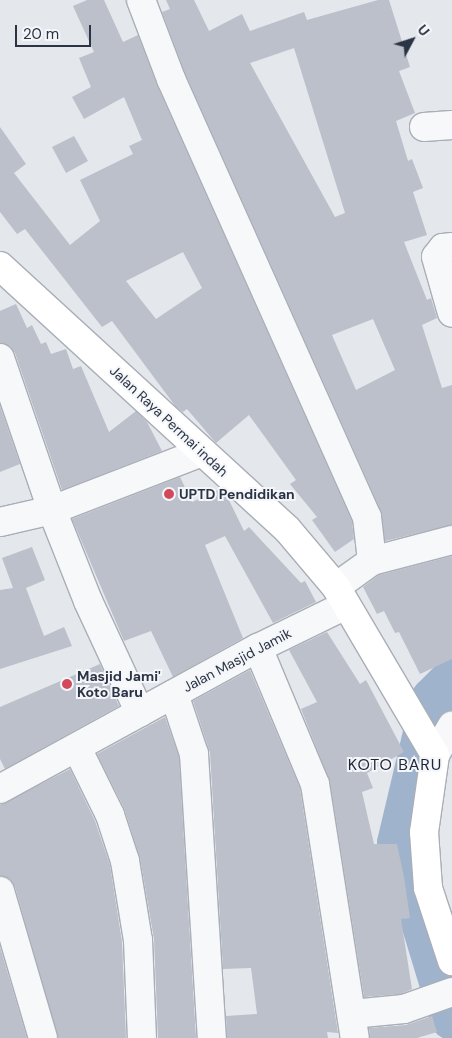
<!DOCTYPE html>
<html>
<head>
<meta charset="utf-8">
<style>
	body { margin:0 }
	#map { position:relative; width:452px; height:1038px; overflow:hidden; background:#e4e7ec; font-family:"DM Sans",sans-serif }
	div>[style] { position:absolute }
	[style*='--x'] { left:calc(var(--x)*1px); top:calc(var(--y)*1px); width:calc(var(--w)*1px); rotate:calc(var(--a)*1deg) }
	.river>* { height:45px; margin:-22.5px; padding:0 22.5px; transform-origin:22.5px; border-radius:22.5px; background:#9fb4cc }
	.building>* { inset:0; background:#bbc0ca }
	.roads { filter:drop-shadow(1px 0 #a9aeb7) drop-shadow(-1px 0 #a9aeb7) drop-shadow(0 1px #a9aeb7) drop-shadow(0 -1px #a9aeb7) }
	.minor>* { height:28px; margin:-14px; padding:0 14px; transform-origin:14px; border-radius:14px; background:#f7f8fa }
	.major>* { height:28px; margin:-14px; padding:0 14px; transform-origin:14px; border-radius:14px; background:#fff }
	.dots>* { width:14px; height:14px; translate:-50% -50%; box-sizing:border-box; border:2px solid #f4f6f9; border-radius:50% }
	span { translate:-50% -50%; white-space:nowrap; text-align:center; line-height:1.15; -webkit-text-stroke:4px #f4f6f9; paint-order:stroke }
	.street-label { font-size:14px; color:#2b3445 }
	.poi-label { font-size:14px; color:#2b3445; font-weight:700 }
	.left { translate:0 -50%; text-align:left }
	.quarter-label { font-size:16px; color:#1d2536; letter-spacing:1px }
	.north { position:absolute; left:387px; top:15px; width:50px; height:50px; -webkit-text-stroke:4px #f4f6f9; paint-order:stroke; rotate:50deg; font-size:14px; font-weight:700; line-height:20px; text-align:center; color:#2b3445 }
	.north::after { content:''; display:block; margin:auto; width:18px; height:22px; background:#2b3445; clip-path:polygon(50% 0,100% 100%,50% 72%,0 100%) }
	.scale { position:absolute; left:15px; top:25px; width:76px; height:22px; box-sizing:border-box; border:2px solid #2b3445; border-top:0; padding-left:6px; font-size:15px; line-height:18px; white-space:nowrap; color:#2b3445; -webkit-text-stroke:4px #f4f6f9; paint-order:stroke }
</style>
</head>
<body>
<div id="map">
	<div class="river">
		<div style="--x:452;--y:680;--w:27;--a:135"></div>
		<div style="--x:433;--y:699;--w:148;--a:103.3"></div>
		<div style="--x:399;--y:843;--w:182;--a:73.1"></div>
	</div>
	<div class="building">
		<div style="clip-path:polygon(evenodd,87px 0,104px 0,123px 42px,138px 35px,157px 85px,352px 521px,354px 539px,335px 552px,312px 520px,317px 517px,290px 484px,296px 480px,249px 415px,216px 443px,187px 409px,183px 412px,176px 407px,112px 321px,102px 327px,25px 229px,17px 234px,0 212px,0 127px,26px 164px,14px 173px,70px 245px,100px 221px,80px 180px,133px 154px,129px 146px,142px 140px,124px 97px,84px 119px,72px 97px,91px 87px,79px 58px,94px 52px,73px 6px,87px 0,183px 252px,202px 288px,156px 319px,126px 281px,183px 252px)"></div>
		<div style="clip-path:polygon(evenodd,166px 0,194px 0,209px 31px,242px 14px,250px 31px,304px 12px,307px 20px,378px 0,389px 0,410px 67px,399px 71px,415px 113px,396px 121px,408px 161px,412px 159px,423px 188px,413px 192px,427px 235px,404px 242px,427px 300px,431px 298px,437px 318px,422px 325px,442px 388px,452px 385px,452px 525px,385px 541px,381px 511px,185px 73px,162px 12px,170px 9px,166px 0,294px 48px,345px 213px,335px 217px,250px 63px,294px 48px,166px 0,373px 319px,395px 370px,356px 390px,332px 335px,373px 319px)"></div>
		<div style="clip-path:polygon(74px 136px,88px 161px,66px 173px,52px 147px)"></div>
		<div style="clip-path:polygon(16px 304px,27px 328px,32px 325px,41px 344px,46px 342px,51px 354px,66px 349px,73px 369px,81px 366px,109px 432px,136px 411px,147px 422px,162px 451px,62px 490px,15px 353px,10px 346px,0 343px,0 311px)"></div>
		<div style="clip-path:polygon(0 406px,20px 464px,0 472px)"></div>
		<div style="clip-path:polygon(180px 477px,192px 502px,220px 489px,226px 494px,244px 531px,249px 527px,301px 583px,305px 581px,316px 602px,273px 623px,225px 536px,205px 545px,243px 638px,173px 677px,151px 631px,124px 641px,72px 519px)"></div>
		<div style="clip-path:polygon(32px 547px,45px 580px,26px 588px,44px 636px,64px 627px,72px 646px,0 669px,0 590px,13px 588px,2px 558px)"></div>
		<div style="clip-path:polygon(452px 556px,452px 659px,420px 674px,399px 632px,395px 633px,384px 611px,377px 614px,363px 587px,379px 575px)"></div>
		<div style="clip-path:polygon(327px 632px,360px 684px,366px 680px,404px 752px,367px 773px,373px 788px,362px 792px,374px 844px,397px 844px,404px 877px,410px 918px,401px 919px,412px 989px,401px 994px,364px 997px,330px 782px,301px 709px,317px 702px,289px 650px)"></div>
		<div style="clip-path:polygon(100px 664px,119px 706px,5px 769px,0 759px,0 707px)"></div>
		<div style="clip-path:polygon(250px 670px,300px 788px,338px 1033px,327px 1032px,328px 1038px,227px 1038px,226px 1016px,257px 1014px,251px 968px,223px 969px,210px 753px,193px 701px)"></div>
		<div style="clip-path:polygon(165px 717px,179px 757px,196px 1038px,158px 1038px,154px 939px,140px 858px,124px 808px,97px 754px)"></div>
		<div style="clip-path:polygon(70px 769px,95px 821px,110px 865px,122px 942px,126px 1038px,58px 1038px,15px 887px,10px 879px,0 876px,0 805px)"></div>
		<div style="clip-path:polygon(0 947px,27px 1038px,0 1038px)"></div>
		<div style="clip-path:polygon(432px 1016px,437px 1032px,417px 1038px,370px 1038px,369px 1028px,406px 1025px)"></div>
	</div>
	<div class="roads">
		<div class="minor">
			<div style="--x:141;--y:0;--w:85;--a:69.2"></div>
			<div style="--x:171;--y:79;--w:480;--a:65.9"></div>
			<div style="--x:367;--y:517;--w:44;--a:83.5"></div>
			<div style="--x:372;--y:561;--w:44;--a:144.2"></div>
			<div style="--x:424;--y:127;--w:28;--a:-4"></div>
			<div style="--x:452;--y:247;--w:9;--a:174"></div>
			<div style="--x:443;--y:248;--w:11;--a:128"></div>
			<div style="--x:436;--y:257;--w:58;--a:74.1"></div>
			<div style="--x:0;--y:358;--w:161;--a:71.1"></div>
			<div style="--x:52;--y:510;--w:98;--a:68.4"></div>
			<div style="--x:88;--y:601;--w:123;--a:65.1"></div>
			<div style="--x:0;--y:522;--w:53;--a:-13"></div>
			<div style="--x:52;--y:510;--w:161;--a:-21.1"></div>
			<div style="--x:372;--y:561;--w:83;--a:-14.7"></div>
			<div style="--x:258;--y:648;--w:147;--a:67.3"></div>
			<div style="--x:315;--y:784;--w:257;--a:81.1"></div>
			<div style="--x:174;--y:694;--w:63;--a:71.6"></div>
			<div style="--x:194;--y:754;--w:285;--a:86.4"></div>
			<div style="--x:77;--y:748;--w:75;--a:63.8"></div>
			<div style="--x:110;--y:815;--w:48;--a:71.9"></div>
			<div style="--x:125;--y:861;--w:80;--a:80.7"></div>
			<div style="--x:138;--y:940;--w:98;--a:87.7"></div>
			<div style="--x:435;--y:755;--w:34;--a:-60"></div>
			<div style="--x:0;--y:789;--w:294;--a:-28.7"></div>
			<div style="--x:258;--y:648;--w:98;--a:-26"></div>
			<div style="--x:0;--y:891;--w:153;--a:73.7"></div>
			<div style="--x:352;--y:1014;--w:52;--a:-5.5"></div>
			<div style="--x:404;--y:1009;--w:51;--a:-19.5"></div>
		</div>
		<div class="major">
			<div style="--x:0;--y:266;--w:389;--a:42.5"></div>
			<div style="--x:287;--y:529;--w:76;--a:49.8"></div>
			<div style="--x:336;--y:587;--w:195;--a:59.5"></div>
			<div style="--x:435;--y:755;--w:78;--a:98.1"></div>
			<div style="--x:424;--y:832;--w:56;--a:85.9"></div>
			<div style="--x:428;--y:888;--w:77;--a:71.8"></div>
		</div>
	</div>
	<div class="dots">
		<div style="left:169px;top:494px;background:#d1495b"></div>
		<div style="left:67px;top:684px;background:#d1495b"></div>
	</div>
	<div class="street-label">
		<span style="left:169px;top:421px;rotate:43deg">Jalan Raya Permai indah</span>
		<span style="left:237px;top:660px;rotate:-28deg">Jalan Masjid Jamik</span>
	</div>
	<div class="poi-label">
		<span class="left" style="left:179px;top:494px">UPTD Pendidikan</span>
		<span class="left" style="left:77px;top:684px">Masjid Jami'<br>Koto Baru</span>
	</div>
	<div class="quarter-label">
		<span style="left:395px;top:765px">KOTO BARU</span>
	</div>
	<div class="north">U</div>
	<div class="scale">20 m</div>
</div>
</body>
</html>
